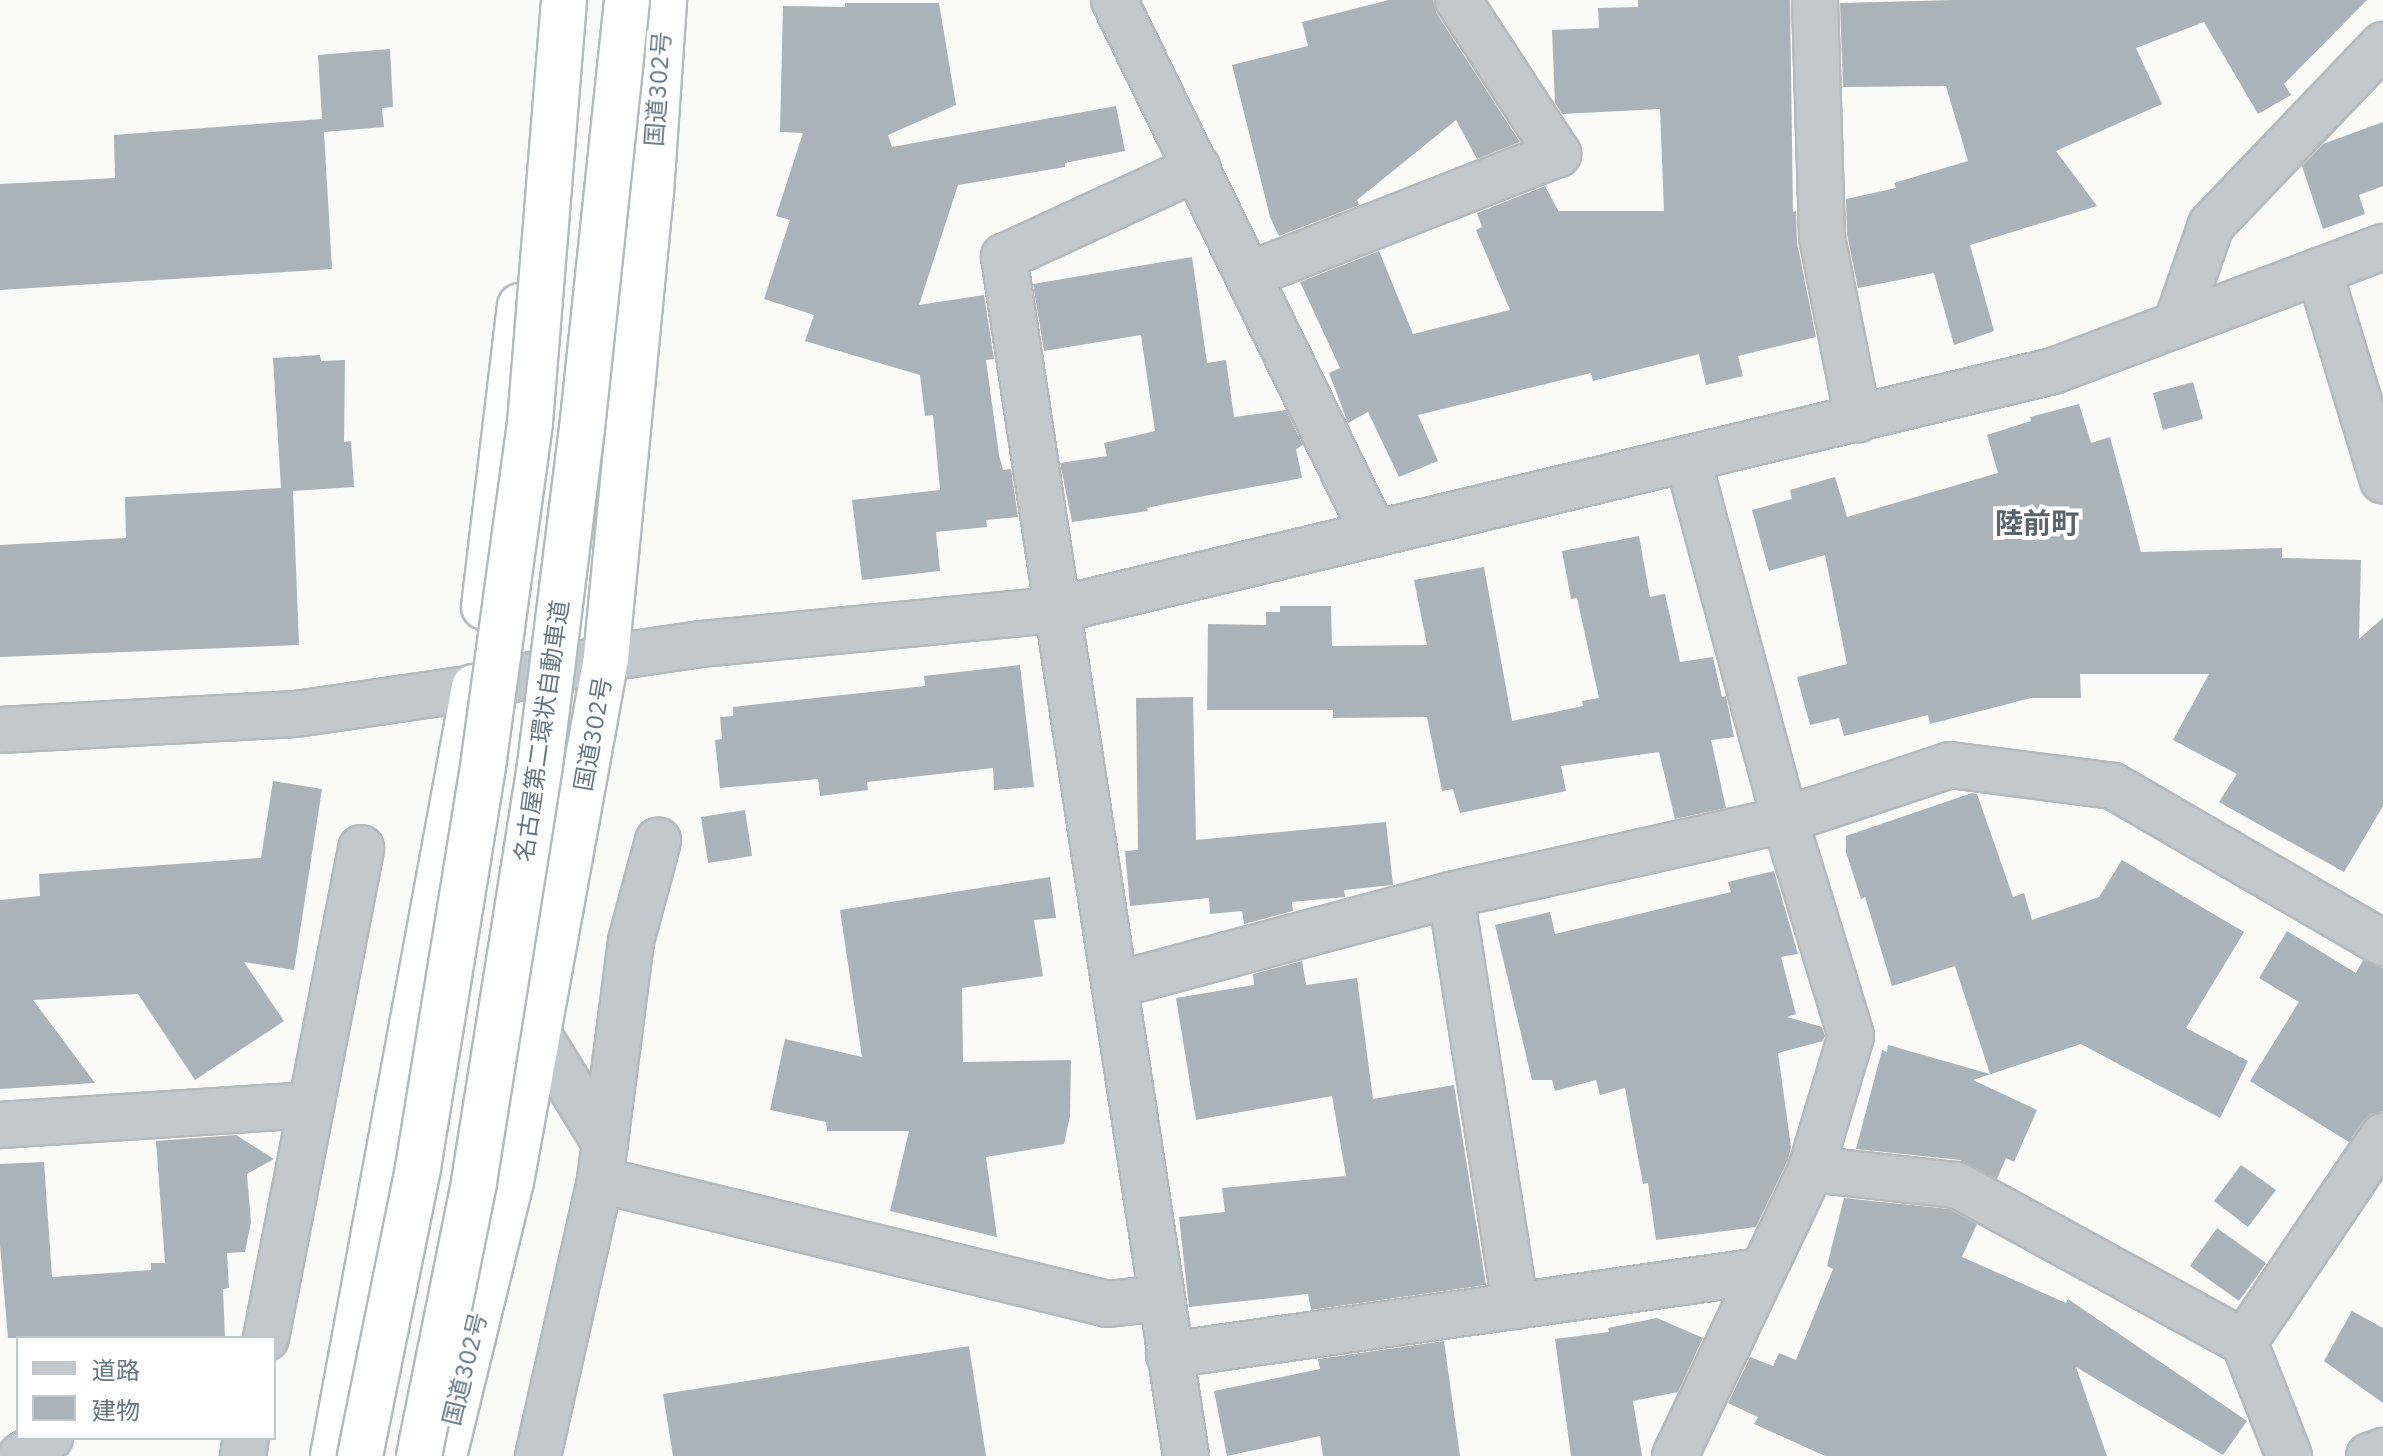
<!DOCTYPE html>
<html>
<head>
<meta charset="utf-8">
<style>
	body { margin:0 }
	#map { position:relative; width:2383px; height:1456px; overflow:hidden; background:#fafaf8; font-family:"IBM Plex Sans","Noto Sans JP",sans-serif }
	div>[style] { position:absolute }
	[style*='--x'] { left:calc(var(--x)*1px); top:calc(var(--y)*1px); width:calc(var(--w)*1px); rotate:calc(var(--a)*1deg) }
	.building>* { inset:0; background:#aab3b9 }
	.roads { filter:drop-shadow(2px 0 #b4b9bd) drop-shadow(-2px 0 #b4b9bd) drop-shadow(0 2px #b4b9bd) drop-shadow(0 -2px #b4b9bd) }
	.minor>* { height:44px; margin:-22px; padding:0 22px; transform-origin:22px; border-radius:22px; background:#c3c8cc }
	.highway>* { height:44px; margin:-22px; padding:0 22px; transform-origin:22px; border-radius:22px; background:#fff }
	.bridges { filter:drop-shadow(2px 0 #b4b9bd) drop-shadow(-2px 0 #b4b9bd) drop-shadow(0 2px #b4b9bd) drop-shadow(0 -2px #b4b9bd) }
	.highway-bridge>* { height:44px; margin:-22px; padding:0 22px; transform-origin:22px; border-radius:22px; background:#fff }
	span { translate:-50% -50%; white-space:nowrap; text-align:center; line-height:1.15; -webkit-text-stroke:8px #fff; paint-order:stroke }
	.street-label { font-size:24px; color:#657683 }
	.quarter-label { font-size:28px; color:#57646e; font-weight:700 }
	.legend { position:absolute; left:16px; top:1336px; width:260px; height:104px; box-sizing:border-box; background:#fff; border:2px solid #c1c8cd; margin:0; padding:10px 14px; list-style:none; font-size:24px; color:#657683 }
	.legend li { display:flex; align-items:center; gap:16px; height:40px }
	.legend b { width:40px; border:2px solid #c1c8cd }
</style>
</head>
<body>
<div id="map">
	<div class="building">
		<div style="clip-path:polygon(1389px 0,1433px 0,1437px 14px,1520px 142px,1477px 159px,1456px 120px,1357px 200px,1359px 205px,1279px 236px,1270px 217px,1232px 65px,1308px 46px,1302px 22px)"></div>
		<div style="clip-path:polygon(1638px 0,1790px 0,1793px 212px,1796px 211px,1797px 242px,1816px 337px,1738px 356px,1743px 376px,1706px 385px,1699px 354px,1593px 381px,1591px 373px,1418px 415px,1438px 461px,1399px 477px,1368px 412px,1348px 423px,1329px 373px,1340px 368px,1300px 282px,1379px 251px,1413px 334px,1510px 310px,1476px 230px,1482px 227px,1477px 213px,1545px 186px,1560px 214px,1559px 211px,1664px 211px,1660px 109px,1562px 114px,1555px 103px,1552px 30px,1599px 28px,1598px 8px,1638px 7px)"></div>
		<div style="clip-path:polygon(1955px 0,2367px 0,2284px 84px,2291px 95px,2258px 114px,2204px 22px,2136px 48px,2162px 104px,2056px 151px,2097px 206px,1970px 245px,1994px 331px,1954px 345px,1934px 273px,1858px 288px,1847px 234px,1846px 199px,1896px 188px,1894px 183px,1968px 161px,1946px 86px,1843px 87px,1840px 3px)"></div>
		<div style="clip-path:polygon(845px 3px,939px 3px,956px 105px,888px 135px,892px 147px,1116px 106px,1125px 151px,1065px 163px,1065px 167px,958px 185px,919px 305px,984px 295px,994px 359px,986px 360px,999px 455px,1003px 470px,1011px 469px,1018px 517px,986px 520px,987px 527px,936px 532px,940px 571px,862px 580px,852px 500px,940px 490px,933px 415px,925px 416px,920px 375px,805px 341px,814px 315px,764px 299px,790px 220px,776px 216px,803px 133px,780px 132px,783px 6px,845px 7px)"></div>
		<div style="clip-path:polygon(390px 49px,393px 107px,382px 108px,384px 127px,324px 132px,332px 269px,0 290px,0 184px,115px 178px,114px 135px,322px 119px,318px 55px)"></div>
		<div style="clip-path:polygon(2383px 122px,2383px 186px,2359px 195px,2365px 214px,2323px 229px,2302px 166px,2323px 144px)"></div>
		<div style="clip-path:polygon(1192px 257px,1207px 363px,1226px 360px,1234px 417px,1286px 410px,1303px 445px,1296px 449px,1302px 478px,1204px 496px,1147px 508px,1148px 511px,1072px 522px,1060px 463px,1107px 456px,1104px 443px,1155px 431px,1141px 335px,1044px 351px,1033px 284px)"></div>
		<div style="clip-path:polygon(320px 355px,321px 361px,345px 360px,344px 442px,351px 441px,354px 487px,293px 491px,299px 645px,0 657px,0 545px,126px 538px,125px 497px,281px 488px,273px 358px)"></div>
		<div style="clip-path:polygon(2193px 382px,2203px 419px,2163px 430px,2153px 393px)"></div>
		<div style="clip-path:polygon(2079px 404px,2091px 443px,2110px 437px,2141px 552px,2282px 548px,2282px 558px,2361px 560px,2359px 639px,2383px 618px,2383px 806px,2344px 872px,2219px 802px,2237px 774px,2173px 740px,2209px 674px,2080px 674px,2081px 698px,2031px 698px,1930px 724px,1928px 715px,1844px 736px,1839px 718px,1810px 725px,1797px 677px,1847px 664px,1825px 555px,1769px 571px,1752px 510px,1792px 499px,1790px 490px,1835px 477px,1847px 517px,1998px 473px,1987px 435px,2031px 421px,2030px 417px)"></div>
		<div style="clip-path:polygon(1639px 536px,1650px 597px,1665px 594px,1680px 662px,1713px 657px,1722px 697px,1726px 696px,1734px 737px,1711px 740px,1726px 808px,1675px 819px,1659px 752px,1561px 766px,1566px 791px,1460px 813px,1453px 789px,1442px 791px,1427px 717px,1333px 718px,1333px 710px,1207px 710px,1208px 624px,1266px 625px,1266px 612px,1280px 612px,1280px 606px,1331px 606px,1332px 646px,1427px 645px,1414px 580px,1484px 567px,1512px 721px,1583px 706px,1582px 701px,1599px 698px,1577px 598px,1571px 599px,1562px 551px)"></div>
		<div style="clip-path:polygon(1020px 665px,1034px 787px,994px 790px,993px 768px,867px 782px,868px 790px,820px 796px,818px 779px,720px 788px,715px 740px,722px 739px,720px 717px,733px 716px,733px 707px,925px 686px,924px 676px)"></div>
		<div style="clip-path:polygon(1193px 697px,1196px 840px,1386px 822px,1393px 885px,1344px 890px,1345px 897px,1292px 902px,1293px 911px,1244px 924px,1242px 911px,1210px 914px,1209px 898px,1130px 906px,1125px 851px,1138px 850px,1136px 698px)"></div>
		<div style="clip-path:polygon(273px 781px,322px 789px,294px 970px,244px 962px,284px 1021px,195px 1080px,138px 994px,33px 1000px,95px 1083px,0 1089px,0 900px,40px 896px,39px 874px,261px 858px)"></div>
		<div style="clip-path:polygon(1972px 793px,1977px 794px,2013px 897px,2024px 893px,2032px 920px,2099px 897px,2122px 860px,2244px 932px,2186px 1028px,2248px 1061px,2220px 1118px,2081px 1044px,1973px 1080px,2037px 1110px,2014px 1162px,2006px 1158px,1997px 1179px,1960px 1160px,1856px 1149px,1882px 1050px,1887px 1052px,1888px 1045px,1990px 1074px,1955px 966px,1892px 986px,1865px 897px,1861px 899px,1846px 852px,1846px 836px)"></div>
		<div style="clip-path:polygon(745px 810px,752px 856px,708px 863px,701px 817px)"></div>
		<div style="clip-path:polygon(1774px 871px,1798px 954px,1781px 957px,1796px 1014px,1787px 1017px,1822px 1027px,1825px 1036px,1823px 1041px,1778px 1053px,1791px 1147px,1788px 1160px,1756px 1227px,1656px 1240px,1648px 1183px,1643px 1184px,1625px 1088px,1600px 1095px,1596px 1080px,1555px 1091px,1552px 1080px,1532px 1080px,1495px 925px,1550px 912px,1555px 934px,1731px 892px,1728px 882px)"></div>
		<div style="clip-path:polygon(1050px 877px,1056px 918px,1034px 920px,1043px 976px,962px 988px,963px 1062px,1071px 1060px,1070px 1116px,1064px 1144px,986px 1157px,997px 1237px,890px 1211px,909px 1131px,827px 1131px,826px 1122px,770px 1110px,785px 1039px,862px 1057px,840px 910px)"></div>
		<div style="clip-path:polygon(2287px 931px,2356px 973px,2363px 960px,2383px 968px,2383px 1111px,2371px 1114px,2363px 1121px,2349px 1142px,2250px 1081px,2299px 1002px,2259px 978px)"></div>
		<div style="clip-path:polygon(1302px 961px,1306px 985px,1357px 978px,1373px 1099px,1454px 1085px,1486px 1285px,1311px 1310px,1308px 1294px,1189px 1307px,1179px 1217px,1225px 1212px,1222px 1188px,1346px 1176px,1332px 1096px,1196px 1120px,1176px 998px,1254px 985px,1253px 974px)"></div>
		<div style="clip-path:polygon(236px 1135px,274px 1159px,247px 1174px,251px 1222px,245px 1252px,227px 1253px,229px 1288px,223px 1289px,225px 1338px,8px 1338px,0 1245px,0 1164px,44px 1162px,52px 1277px,151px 1270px,151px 1263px,165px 1263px,156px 1141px)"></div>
		<div style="clip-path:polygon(2241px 1165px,2276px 1190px,2248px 1227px,2214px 1201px)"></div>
		<div style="clip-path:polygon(1844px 1198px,1949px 1209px,1977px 1224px,1962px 1257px,2066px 1303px,2068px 1299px,2247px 1421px,2223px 1455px,2076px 1367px,2107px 1456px,1825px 1456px,1754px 1424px,1758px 1417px,1728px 1403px,1750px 1357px,1773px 1366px,1779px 1353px,1796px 1360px,1833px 1269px,1827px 1266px)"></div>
		<div style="clip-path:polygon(2217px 1228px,2266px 1263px,2239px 1301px,2190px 1266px)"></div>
		<div style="clip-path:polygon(2352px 1311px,2383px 1328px,2383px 1403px,2324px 1361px)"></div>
		<div style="clip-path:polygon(1657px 1318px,1703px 1338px,1678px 1392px,1633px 1401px,1642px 1456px,1571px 1456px,1555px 1339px,1609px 1332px,1608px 1328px)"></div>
		<div style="clip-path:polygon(1444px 1341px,1460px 1456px,1323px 1456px,1320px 1436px,1227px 1456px,1214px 1391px,1320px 1369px,1318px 1359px)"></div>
		<div style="clip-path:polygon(969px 1346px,986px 1456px,673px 1456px,663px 1394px)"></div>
	</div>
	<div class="roads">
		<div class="minor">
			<div style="--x:1114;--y:0;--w:594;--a:64.04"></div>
			<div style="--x:1815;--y:0;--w:237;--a:88.3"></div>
			<div style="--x:1822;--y:237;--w:186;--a:78.8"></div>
			<div style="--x:2319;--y:271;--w:219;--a:73"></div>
			<div style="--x:1249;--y:275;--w:332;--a:-21.4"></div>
			<div style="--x:1558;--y:154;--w:184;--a:-123"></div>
			<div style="--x:2176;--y:325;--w:106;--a:-70.7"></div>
			<div style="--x:2211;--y:225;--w:249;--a:-46.3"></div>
			<div style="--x:0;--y:730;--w:296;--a:-3.1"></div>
			<div style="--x:296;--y:714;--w:180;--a:-8.3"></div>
			<div style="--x:474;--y:688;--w:135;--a:-12.8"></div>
			<div style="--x:606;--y:658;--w:96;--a:-8.4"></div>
			<div style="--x:701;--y:644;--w:357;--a:-5.5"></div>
			<div style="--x:1056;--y:610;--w:1025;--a:-13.48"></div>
			<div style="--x:2053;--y:371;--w:353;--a:-20.6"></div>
			<div style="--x:1451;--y:895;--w:416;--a:81.1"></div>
			<div style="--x:1115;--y:985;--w:348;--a:-15"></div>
			<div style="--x:1451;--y:895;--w:342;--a:-12.7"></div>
			<div style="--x:1785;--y:820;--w:174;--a:-18.4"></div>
			<div style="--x:1950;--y:765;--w:164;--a:7.3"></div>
			<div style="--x:2113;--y:786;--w:312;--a:30.2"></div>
			<div style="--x:538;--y:1034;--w:128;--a:58.4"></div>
			<div style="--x:0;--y:1125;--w:312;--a:-3.7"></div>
			<div style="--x:1811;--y:1169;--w:147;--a:6.3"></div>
			<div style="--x:1957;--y:1185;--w:327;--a:28.7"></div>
			<div style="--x:600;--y:1180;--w:523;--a:13.72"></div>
			<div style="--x:1108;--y:1304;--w:52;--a:-6.6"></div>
			<div style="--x:266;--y:1338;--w:499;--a:-79"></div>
			<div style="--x:1169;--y:1355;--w:597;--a:-8.09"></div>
			<div style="--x:21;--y:1456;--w:34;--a:-32"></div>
			<div style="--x:243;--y:1456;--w:18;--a:-81"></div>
			<div style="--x:538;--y:1456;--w:283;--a:-77.3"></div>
			<div style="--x:600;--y:1180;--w:241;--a:-82.6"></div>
			<div style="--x:631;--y:941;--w:104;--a:-74.9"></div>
			<div style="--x:1186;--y:1456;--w:1213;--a:-98.63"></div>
			<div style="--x:1004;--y:257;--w:213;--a:-24.8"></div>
			<div style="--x:1675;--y:1456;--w:318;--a:-64.6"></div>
			<div style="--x:1811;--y:1169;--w:139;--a:-73.3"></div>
			<div style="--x:1851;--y:1036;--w:226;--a:-107"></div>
			<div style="--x:1785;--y:820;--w:373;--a:-105.1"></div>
			<div style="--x:2289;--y:1456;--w:123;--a:-111.5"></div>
			<div style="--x:2244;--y:1342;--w:249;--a:-56"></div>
			<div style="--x:2369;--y:1456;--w:15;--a:-20"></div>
		</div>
		<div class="highway">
			<div style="--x:484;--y:607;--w:303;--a:-83.2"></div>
			<div style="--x:333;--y:1456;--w:782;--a:-79.61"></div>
			<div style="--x:444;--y:1456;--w:282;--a:-76.3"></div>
			<div style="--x:511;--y:1182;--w:533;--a:-79.72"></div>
			<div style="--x:606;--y:658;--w:467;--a:-84.5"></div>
			<div style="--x:651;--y:193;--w:193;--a:-86.1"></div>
		</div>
	</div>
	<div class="bridges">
		<div class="highway-bridge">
			<div style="--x:360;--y:1456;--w:294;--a:-78.6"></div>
			<div style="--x:418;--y:1168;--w:414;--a:-80.8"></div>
			<div style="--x:484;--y:759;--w:339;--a:-82.2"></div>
			<div style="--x:530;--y:423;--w:424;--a:-85.4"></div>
			<div style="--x:419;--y:1456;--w:279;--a:-78.6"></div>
			<div style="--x:474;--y:1182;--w:422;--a:-81"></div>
			<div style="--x:540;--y:765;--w:339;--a:-82.9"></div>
			<div style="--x:582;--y:429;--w:431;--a:-84"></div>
		</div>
	</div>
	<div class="street-label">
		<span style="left:658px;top:89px;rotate:-86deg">国道302号</span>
		<span style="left:542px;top:731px;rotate:-82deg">名古屋第二環状自動車道</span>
		<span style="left:593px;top:734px;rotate:-80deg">国道302号</span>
		<span style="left:465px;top:1369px;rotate:-76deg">国道302号</span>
	</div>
	<div class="quarter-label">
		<span style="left:2037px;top:523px">陸前町</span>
	</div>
	<ul class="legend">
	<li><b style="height:10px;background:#c3c8cc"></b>道路</li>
	<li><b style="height:22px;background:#aab3b9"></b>建物</li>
	</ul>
</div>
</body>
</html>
